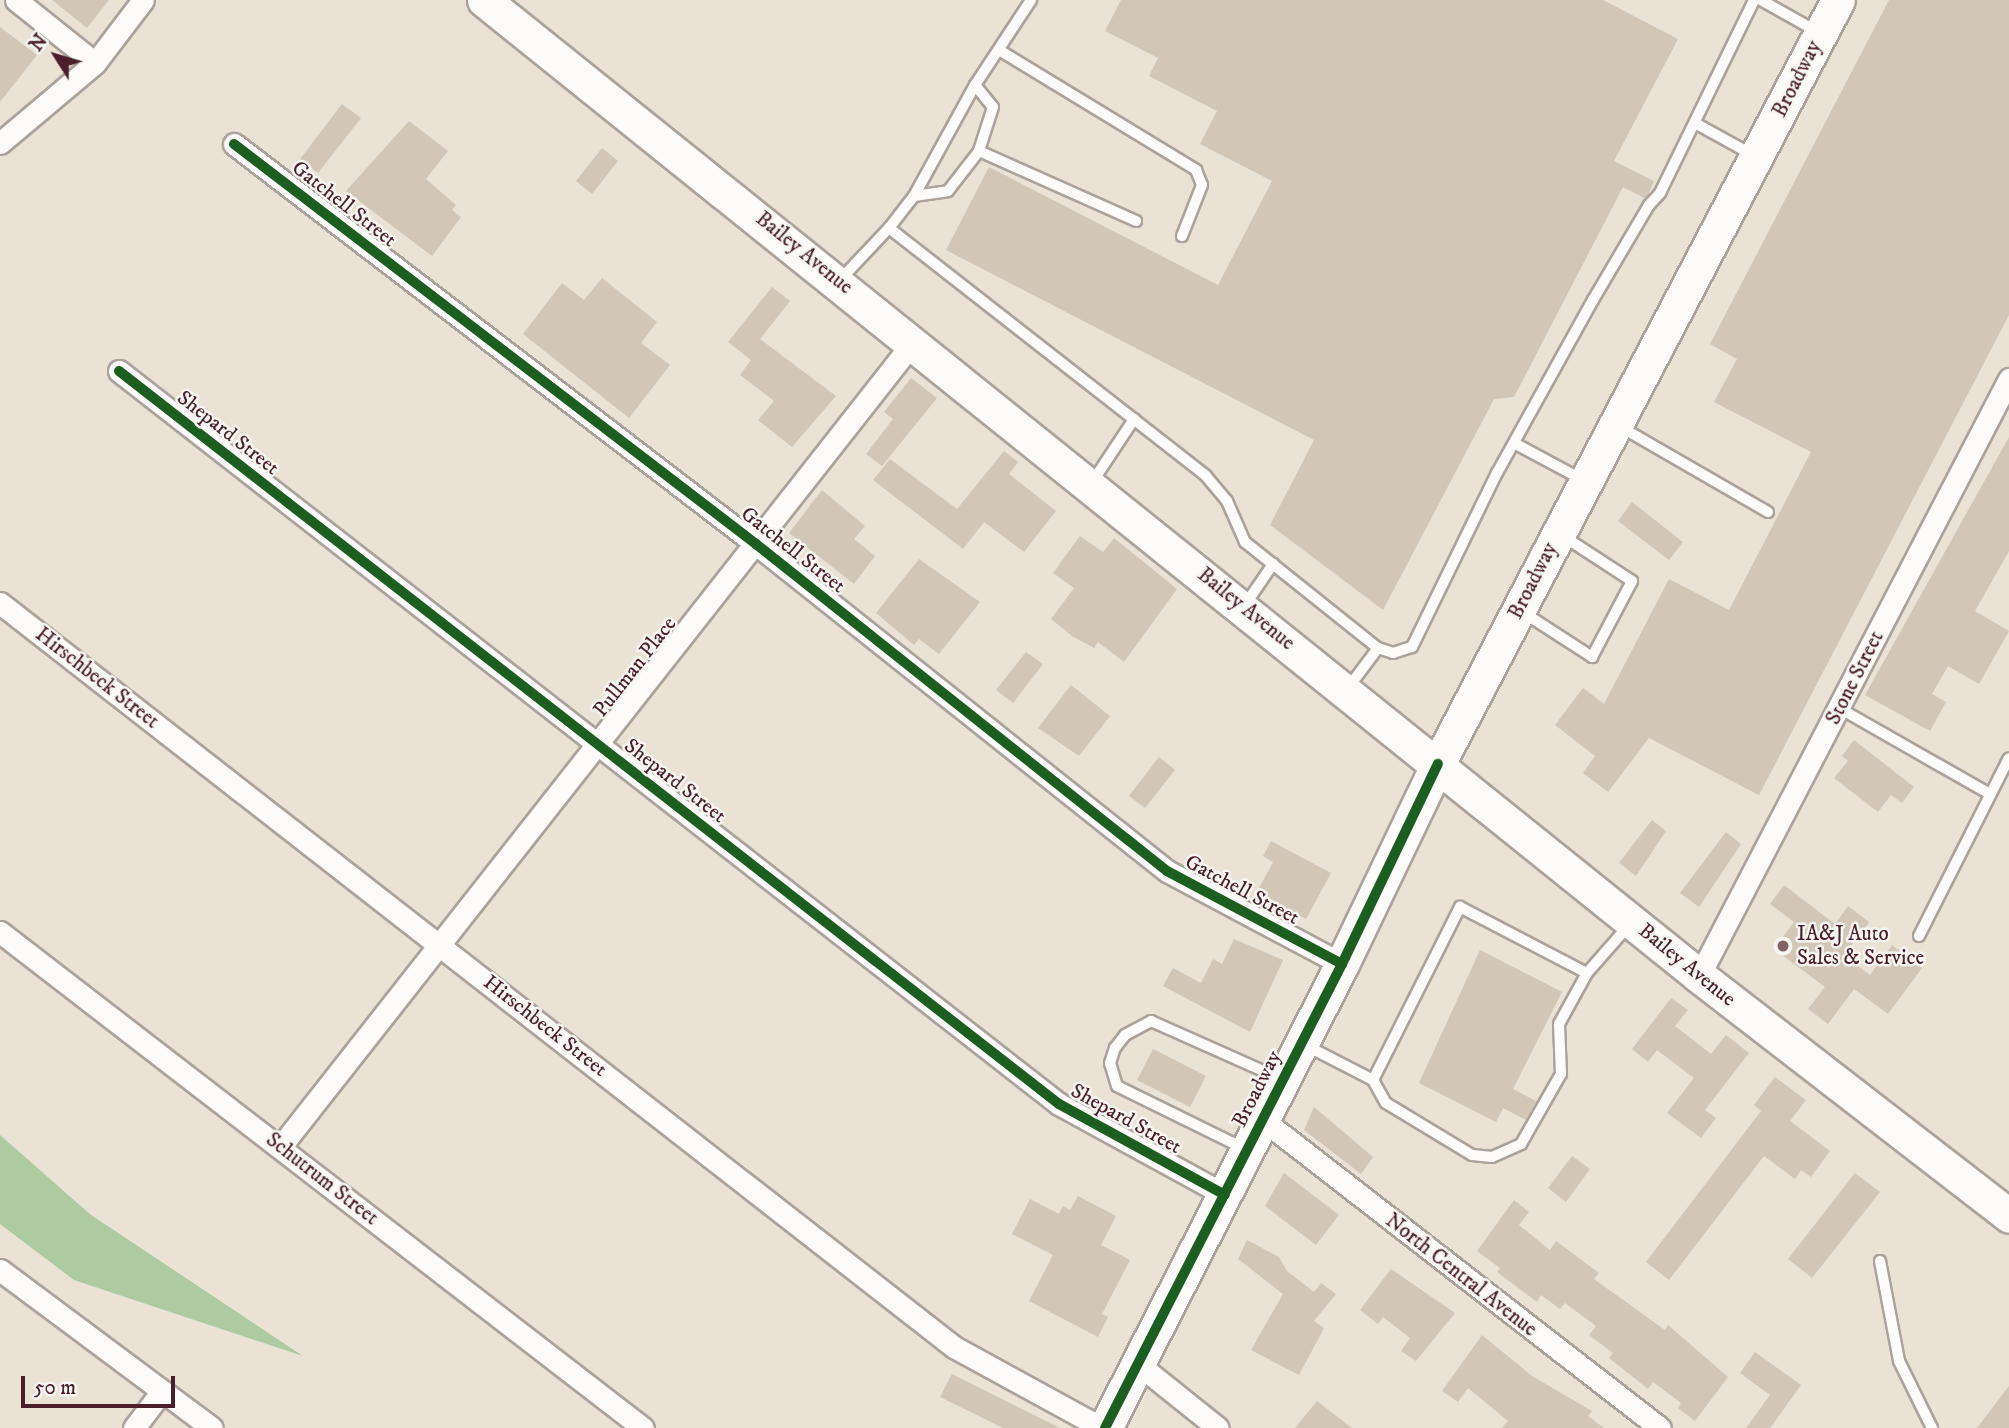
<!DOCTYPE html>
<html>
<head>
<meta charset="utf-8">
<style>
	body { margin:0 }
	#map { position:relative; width:2009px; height:1428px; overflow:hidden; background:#e9e2d5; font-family:"IM FELL DW Pica",serif }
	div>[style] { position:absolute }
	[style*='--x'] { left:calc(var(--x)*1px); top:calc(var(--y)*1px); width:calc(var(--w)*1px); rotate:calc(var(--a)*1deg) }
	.forest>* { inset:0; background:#adcaa1 }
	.building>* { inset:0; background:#d2c6b6 }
	.roads { filter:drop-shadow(2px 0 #aca29c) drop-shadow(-2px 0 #aca29c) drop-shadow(0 2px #aca29c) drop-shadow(0 -2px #aca29c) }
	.service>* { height:10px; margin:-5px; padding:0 5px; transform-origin:5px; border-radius:5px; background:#fcfbf9 }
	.minor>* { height:21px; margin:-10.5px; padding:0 10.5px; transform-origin:10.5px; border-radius:10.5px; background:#fcfbf9 }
	.primary>* { height:33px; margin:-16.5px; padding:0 16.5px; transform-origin:16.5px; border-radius:16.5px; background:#fcfbf9 }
	.cycleway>* { height:10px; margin:-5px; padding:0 5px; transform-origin:5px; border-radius:5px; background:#1b5e20 }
	.dots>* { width:19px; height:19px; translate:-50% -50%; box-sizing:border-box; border:4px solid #f6f6f2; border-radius:50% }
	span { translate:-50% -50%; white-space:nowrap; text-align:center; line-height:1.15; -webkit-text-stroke:5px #f6f6f2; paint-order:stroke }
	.street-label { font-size:21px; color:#4a1f2b }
	.poi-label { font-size:21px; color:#4a1f2b }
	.left { translate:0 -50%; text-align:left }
	.north { position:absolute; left:21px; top:21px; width:70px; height:70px; -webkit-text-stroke:5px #f6f6f2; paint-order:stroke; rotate:307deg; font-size:19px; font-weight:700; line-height:28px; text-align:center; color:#4a1f2b }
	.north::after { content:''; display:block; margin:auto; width:24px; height:32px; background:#4a1f2b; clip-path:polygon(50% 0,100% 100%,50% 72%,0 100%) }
	.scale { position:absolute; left:21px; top:1376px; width:154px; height:32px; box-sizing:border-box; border:4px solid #4a1f2b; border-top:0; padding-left:9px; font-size:21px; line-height:24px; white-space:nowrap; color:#4a1f2b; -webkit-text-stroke:5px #f6f6f2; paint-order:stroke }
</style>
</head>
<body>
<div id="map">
	<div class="forest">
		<div style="clip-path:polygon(0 1135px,91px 1215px,303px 1356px,74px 1280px,0 1224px)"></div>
	</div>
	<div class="building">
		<div style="clip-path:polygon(52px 0,109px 0,87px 28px)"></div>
		<div style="clip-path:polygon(1121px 0,1603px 0,1678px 39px,1614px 161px,1654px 181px,1648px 195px,1644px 198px,1623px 187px,1514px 397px,1494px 399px,1383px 610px,1270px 525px,1314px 440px,946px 250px,989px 167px,1218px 285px,1272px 181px,1200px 144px,1217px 111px,1149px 76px,1158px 58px,1105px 31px)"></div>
		<div style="clip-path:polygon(1889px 0,2009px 0,2009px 315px,1759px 795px,1649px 738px,1608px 792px,1583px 773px,1595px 756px,1555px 725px,1583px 688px,1604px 704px,1669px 579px,1729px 610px,1811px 452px,1714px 402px,1737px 359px,1710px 344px)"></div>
		<div style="clip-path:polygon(0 27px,37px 55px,0 102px)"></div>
		<div style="clip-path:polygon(342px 104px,361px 118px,318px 173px,300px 159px)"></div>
		<div style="clip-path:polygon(409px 121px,448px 151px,426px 179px,456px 205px,452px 210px,461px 217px,432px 256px,346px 191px)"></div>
		<div style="clip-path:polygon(602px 148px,618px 161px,592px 194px,576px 181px)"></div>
		<div style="clip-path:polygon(602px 278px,657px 322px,641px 343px,670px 365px,629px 418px,523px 334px,562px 283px,584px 300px)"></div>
		<div style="clip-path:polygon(772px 287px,790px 301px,760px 339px,836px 396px,792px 447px,758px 420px,774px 401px,740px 375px,751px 360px,728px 342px)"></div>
		<div style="clip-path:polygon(911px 378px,937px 398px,882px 466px,866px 454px,893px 419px,884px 412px)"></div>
		<div style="clip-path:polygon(2009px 437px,2009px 551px,1975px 611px,2009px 631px,1979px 684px,1948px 666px,1932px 694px,1946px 702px,1930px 731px,1865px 695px)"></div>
		<div style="clip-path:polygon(1004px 451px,1018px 462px,1009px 474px,1056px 511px,1024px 552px,984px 522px,963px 549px,873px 480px,890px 459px,957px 509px)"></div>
		<div style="clip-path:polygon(822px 490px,865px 526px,854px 539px,875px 556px,854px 584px,789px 533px)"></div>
		<div style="clip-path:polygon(1632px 502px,1683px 542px,1669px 560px,1618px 521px)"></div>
		<div style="clip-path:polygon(1080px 536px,1103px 552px,1114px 538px,1177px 589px,1124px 662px,1098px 642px,1094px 648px,1072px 636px,1051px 619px,1074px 588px,1053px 573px)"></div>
		<div style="clip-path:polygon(919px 559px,980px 602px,939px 654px,919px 639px,914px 645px,876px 613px)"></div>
		<div style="clip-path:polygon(1026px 652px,1043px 664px,1013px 703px,996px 690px)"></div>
		<div style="clip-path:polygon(1071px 685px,1110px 716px,1079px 756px,1038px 728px)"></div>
		<div style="clip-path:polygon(1854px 740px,1914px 787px,1902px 803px,1891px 795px,1878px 812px,1834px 778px,1848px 761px,1842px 756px)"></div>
		<div style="clip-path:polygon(1159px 757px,1175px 770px,1145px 808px,1129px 796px)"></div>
		<div style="clip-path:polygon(1652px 820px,1666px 831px,1636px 876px,1619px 863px)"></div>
		<div style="clip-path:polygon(1726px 832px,1741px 844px,1699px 907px,1680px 893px)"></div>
		<div style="clip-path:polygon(1271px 841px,1331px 873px,1306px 919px,1257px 892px,1273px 862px,1263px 856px)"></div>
		<div style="clip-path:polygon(1784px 885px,1835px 924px,1848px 906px,1869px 922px,1844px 955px,1870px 975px,1892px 945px,1922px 968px,1888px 1014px,1854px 989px,1828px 1024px,1808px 1009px,1825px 987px,1774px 949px,1794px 922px,1770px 904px)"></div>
		<div style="clip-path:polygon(1234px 939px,1283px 960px,1250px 1032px,1163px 986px,1173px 968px,1201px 983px,1213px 959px,1222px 964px)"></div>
		<div style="clip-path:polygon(1480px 950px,1562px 992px,1513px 1089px,1536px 1101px,1526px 1120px,1503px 1108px,1496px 1122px,1419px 1083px)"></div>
		<div style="clip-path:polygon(1671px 998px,1688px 1010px,1675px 1026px,1711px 1054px,1726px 1035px,1749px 1053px,1705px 1110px,1716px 1118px,1701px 1138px,1667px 1113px,1694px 1078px,1657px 1050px,1648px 1062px,1632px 1049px)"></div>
		<div style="clip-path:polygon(1153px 1049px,1206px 1076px,1190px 1107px,1137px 1080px)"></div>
		<div style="clip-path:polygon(1775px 1077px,1806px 1100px,1790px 1121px,1830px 1151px,1811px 1177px,1801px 1170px,1795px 1179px,1764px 1156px,1669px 1280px,1646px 1262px,1761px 1111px,1754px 1105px)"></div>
		<div style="clip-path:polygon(1314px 1107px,1373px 1157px,1361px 1174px,1304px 1130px)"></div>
		<div style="clip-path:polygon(1572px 1156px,1590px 1169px,1566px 1202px,1548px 1188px)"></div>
		<div style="clip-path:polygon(1284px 1173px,1339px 1215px,1316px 1245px,1265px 1206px)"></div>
		<div style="clip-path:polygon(1855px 1173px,1880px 1192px,1812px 1278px,1788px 1259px)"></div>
		<div style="clip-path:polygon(1078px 1196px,1116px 1216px,1101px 1245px,1130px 1260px,1102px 1314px,1108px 1317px,1098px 1337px,1029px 1301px,1053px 1255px,1012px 1234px,1030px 1199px,1059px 1214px,1063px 1206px,1070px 1210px)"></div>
		<div style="clip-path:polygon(1514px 1200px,1529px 1212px,1519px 1225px,1550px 1250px,1556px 1241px,1599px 1273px,1594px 1279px,1665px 1330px,1668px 1325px,1728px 1377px,1695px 1421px,1678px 1408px,1681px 1403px,1653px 1382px,1648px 1389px,1609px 1358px,1613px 1353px,1589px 1335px,1596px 1326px,1565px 1303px,1560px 1309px,1541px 1295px,1537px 1302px,1497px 1272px,1500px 1268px,1477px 1251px)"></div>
		<div style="clip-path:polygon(1247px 1240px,1279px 1257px,1287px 1271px,1314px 1292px,1321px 1283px,1336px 1294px,1314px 1321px,1324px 1328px,1299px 1375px,1251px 1350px,1283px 1294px,1238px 1259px)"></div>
		<div style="clip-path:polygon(1391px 1269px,1455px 1313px,1416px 1361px,1401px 1351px,1410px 1338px,1383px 1317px,1378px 1324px,1360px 1310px)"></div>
		<div style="clip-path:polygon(1482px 1335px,1532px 1376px,1592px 1411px,1588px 1416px,1604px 1428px,1502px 1428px,1508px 1421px,1468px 1388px,1458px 1402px,1442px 1391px)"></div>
		<div style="clip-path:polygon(1755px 1352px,1801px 1385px,1770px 1428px,1746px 1428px,1770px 1395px,1740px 1373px)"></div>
		<div style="clip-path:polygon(952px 1374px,1060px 1428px,1003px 1428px,940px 1397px)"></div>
		<div style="clip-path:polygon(2009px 1386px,2009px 1428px,1977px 1428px)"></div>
		<div style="clip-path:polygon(1317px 1401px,1352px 1428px,1295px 1428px)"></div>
	</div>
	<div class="roads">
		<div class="service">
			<div style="--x:1761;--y:0;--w:63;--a:29.4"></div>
			<div style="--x:999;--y:50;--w:231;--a:31.3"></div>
			<div style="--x:1196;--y:170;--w:16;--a:68"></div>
			<div style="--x:1202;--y:185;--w:55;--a:111.4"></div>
			<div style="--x:975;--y:85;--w:28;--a:51"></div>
			<div style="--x:993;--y:107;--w:46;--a:107.7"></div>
			<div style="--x:979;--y:151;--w:172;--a:24"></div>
			<div style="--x:1695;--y:123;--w:66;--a:28.9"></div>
			<div style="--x:914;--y:196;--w:34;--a:-8"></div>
			<div style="--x:948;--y:191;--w:51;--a:-52.2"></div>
			<div style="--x:889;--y:228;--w:41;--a:-52"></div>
			<div style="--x:914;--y:196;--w:127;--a:-61.2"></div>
			<div style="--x:975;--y:85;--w:102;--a:-56.6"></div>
			<div style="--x:839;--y:281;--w:73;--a:-46.7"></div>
			<div style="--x:889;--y:228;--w:402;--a:38"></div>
			<div style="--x:1206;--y:476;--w:33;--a:50"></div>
			<div style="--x:1227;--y:501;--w:45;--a:66.3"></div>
			<div style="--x:1245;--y:542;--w:170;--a:38.6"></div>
			<div style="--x:1378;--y:648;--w:16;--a:18"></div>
			<div style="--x:1393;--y:653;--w:20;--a:-18"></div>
			<div style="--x:1412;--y:647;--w:194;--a:-64"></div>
			<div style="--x:1497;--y:473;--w:198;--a:-61"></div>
			<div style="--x:1593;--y:300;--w:110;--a:-59.5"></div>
			<div style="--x:1649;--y:205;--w:16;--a:-47"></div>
			<div style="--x:1660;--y:193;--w:215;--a:-64"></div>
			<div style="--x:1619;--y:426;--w:172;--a:30"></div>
			<div style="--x:1514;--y:443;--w:78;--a:28.2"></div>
			<div style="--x:1091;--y:484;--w:78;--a:-56.5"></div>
			<div style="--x:1245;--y:605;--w:50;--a:-55.7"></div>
			<div style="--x:1521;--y:611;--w:85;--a:32.9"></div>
			<div style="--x:1592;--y:657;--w:86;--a:-62.2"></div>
			<div style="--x:1632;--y:581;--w:82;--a:-146.9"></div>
			<div style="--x:1348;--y:688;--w:50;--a:-53.1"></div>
			<div style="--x:1839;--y:708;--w:174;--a:29.7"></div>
			<div style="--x:1919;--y:936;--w:199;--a:-63.2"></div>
			<div style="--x:1305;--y:1045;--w:76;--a:27.2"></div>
			<div style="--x:1373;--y:1080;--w:26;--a:61"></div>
			<div style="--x:1386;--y:1103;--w:100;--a:31.2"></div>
			<div style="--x:1472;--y:1155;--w:20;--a:6"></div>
			<div style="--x:1492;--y:1157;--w:32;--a:-24"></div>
			<div style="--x:1521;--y:1144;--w:81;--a:-60.3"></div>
			<div style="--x:1561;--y:1074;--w:50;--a:-92.3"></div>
			<div style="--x:1559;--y:1024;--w:58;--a:-61.2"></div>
			<div style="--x:1587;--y:973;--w:65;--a:-48.7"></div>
			<div style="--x:1373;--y:1080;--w:194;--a:-63.3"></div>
			<div style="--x:1460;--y:907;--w:143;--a:27.5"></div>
			<div style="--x:1243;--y:1148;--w:140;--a:-153.8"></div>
			<div style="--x:1117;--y:1086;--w:24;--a:-107"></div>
			<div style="--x:1110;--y:1063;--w:16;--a:-72"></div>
			<div style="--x:1115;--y:1048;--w:16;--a:-52"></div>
			<div style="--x:1125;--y:1035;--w:30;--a:-28"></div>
			<div style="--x:1151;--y:1021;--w:142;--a:24"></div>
			<div style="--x:1880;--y:1261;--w:102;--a:79.2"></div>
			<div style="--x:1899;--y:1361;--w:75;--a:63.8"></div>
		</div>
		<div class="minor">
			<div style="--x:16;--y:0;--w:101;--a:38.6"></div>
			<div style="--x:0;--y:143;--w:124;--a:-40.1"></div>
			<div style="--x:95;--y:63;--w:79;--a:-52.7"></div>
			<div style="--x:234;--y:144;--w:658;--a:37.46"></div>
			<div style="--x:756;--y:544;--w:525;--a:38.51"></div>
			<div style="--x:1167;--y:871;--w:198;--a:28"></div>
			<div style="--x:119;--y:371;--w:1192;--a:37.95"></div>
			<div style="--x:1059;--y:1104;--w:189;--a:28.7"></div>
			<div style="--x:0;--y:603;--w:1210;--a:37.95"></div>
			<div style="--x:954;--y:1347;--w:169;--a:28.7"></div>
			<div style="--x:0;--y:932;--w:812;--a:37.65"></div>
			<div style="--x:1699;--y:976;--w:673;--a:-62.56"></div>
			<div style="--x:1263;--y:1120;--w:502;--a:37.8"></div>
			<div style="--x:281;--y:1146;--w:1024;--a:-51.82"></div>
			<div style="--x:0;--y:1270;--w:264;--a:36.7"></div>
			<div style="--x:1138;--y:1364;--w:102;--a:38.7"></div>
			<div style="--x:134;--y:1428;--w:46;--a:-52.9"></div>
		</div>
		<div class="primary">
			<div style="--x:484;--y:0;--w:1558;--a:38.77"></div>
			<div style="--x:1699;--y:976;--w:392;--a:37.7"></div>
			<div style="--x:1105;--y:1428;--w:521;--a:-62.94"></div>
			<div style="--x:1342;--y:964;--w:222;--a:-64.4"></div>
			<div style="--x:1438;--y:764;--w:862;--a:-62.37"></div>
		</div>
	</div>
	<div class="cycleway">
		<div style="--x:234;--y:144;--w:658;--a:37.46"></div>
		<div style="--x:756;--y:544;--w:525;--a:38.51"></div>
		<div style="--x:1167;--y:871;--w:198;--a:28"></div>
		<div style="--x:119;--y:371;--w:1192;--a:37.95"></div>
		<div style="--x:1059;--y:1104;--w:189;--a:28.7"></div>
		<div style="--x:1105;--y:1428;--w:521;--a:-62.94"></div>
		<div style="--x:1342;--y:964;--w:222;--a:-64.4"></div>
	</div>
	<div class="dots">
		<div style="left:1783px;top:946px;background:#826366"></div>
	</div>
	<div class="street-label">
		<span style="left:1797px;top:79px;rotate:-63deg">Broadway</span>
		<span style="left:344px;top:204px;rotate:38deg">Gatchell Street</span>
		<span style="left:804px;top:253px;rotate:39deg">Bailey Avenue</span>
		<span style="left:228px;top:433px;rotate:38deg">Shepard Street</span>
		<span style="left:793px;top:550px;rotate:38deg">Gatchell Street</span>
		<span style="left:1533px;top:581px;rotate:-63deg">Broadway</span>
		<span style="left:1246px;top:609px;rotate:39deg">Bailey Avenue</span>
		<span style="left:635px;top:667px;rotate:-52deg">Pullman Place</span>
		<span style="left:97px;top:678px;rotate:38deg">Hirschbeck Street</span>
		<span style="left:1855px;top:678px;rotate:-63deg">Stone Street</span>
		<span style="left:675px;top:781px;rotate:38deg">Shepard Street</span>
		<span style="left:1242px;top:890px;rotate:28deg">Gatchell Street</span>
		<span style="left:1687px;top:965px;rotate:39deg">Bailey Avenue</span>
		<span style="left:545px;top:1026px;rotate:38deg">Hirschbeck Street</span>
		<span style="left:1257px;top:1089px;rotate:-63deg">Broadway</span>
		<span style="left:1126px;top:1119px;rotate:29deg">Shepard Street</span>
		<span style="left:322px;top:1179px;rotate:38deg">Schutrum Street</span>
		<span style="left:1461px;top:1275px;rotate:38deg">North Central Avenue</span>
	</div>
	<div class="poi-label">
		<span class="left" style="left:1797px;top:946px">IA&amp;J Auto<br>Sales &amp; Service</span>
	</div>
	<div class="north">N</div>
	<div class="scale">50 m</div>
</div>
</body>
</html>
